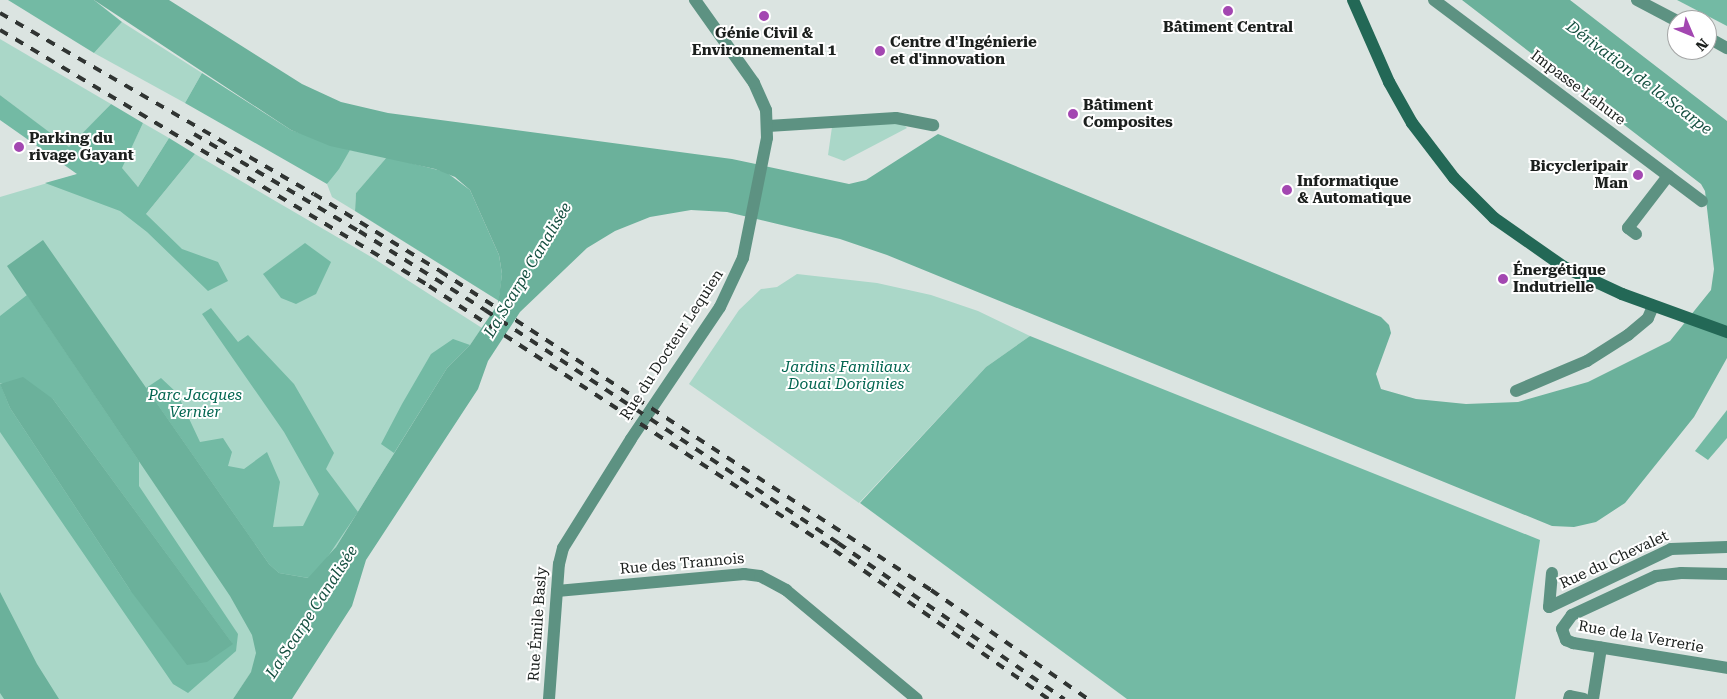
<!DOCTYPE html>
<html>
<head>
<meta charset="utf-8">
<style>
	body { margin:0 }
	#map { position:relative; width:1727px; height:699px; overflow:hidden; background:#dbe4e1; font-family:"Roboto Serif",serif }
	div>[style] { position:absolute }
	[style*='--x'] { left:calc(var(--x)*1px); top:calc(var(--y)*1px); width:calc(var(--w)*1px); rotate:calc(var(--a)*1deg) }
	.green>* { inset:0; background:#aad7c8 }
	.forest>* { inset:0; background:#73baa4 }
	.water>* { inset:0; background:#6bb19b }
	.minor>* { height:12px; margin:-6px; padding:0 6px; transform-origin:6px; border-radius:6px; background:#5d9282 }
	.tertiary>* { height:12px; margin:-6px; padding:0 6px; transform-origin:6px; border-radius:6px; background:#5d9282 }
	.secondary>* { height:12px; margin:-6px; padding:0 6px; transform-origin:6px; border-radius:6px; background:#236856 }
	.rail>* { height:4px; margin-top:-2px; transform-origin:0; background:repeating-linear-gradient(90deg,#303432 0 9px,transparent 0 18px) }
	.dots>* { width:14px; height:14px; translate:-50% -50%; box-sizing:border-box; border:2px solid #fff; border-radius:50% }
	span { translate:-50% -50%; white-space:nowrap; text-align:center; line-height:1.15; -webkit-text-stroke:4px #fff; paint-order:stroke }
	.poi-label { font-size:15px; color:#1b1f1d; font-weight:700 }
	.left { translate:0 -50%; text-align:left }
	.right { translate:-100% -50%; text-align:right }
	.street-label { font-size:15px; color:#1b1f1d }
	.park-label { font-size:15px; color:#00644f; font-style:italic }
	.water-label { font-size:16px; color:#165041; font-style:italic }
	.north { position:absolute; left:1667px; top:10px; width:50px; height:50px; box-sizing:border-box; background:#fff; border:1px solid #a4a5a5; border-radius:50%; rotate:135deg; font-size:14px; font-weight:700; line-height:20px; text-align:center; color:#1b1f1d }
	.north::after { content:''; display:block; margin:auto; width:18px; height:22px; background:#a347b1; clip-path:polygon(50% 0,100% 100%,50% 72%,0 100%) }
</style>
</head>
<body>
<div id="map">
	<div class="green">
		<div style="clip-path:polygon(122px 22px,202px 73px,185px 103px,94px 53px)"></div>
		<div style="clip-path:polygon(0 39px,111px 104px,69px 148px,0 95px)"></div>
		<div style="clip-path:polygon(143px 123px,169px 138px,138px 187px,121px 168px)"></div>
		<div style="clip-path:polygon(902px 123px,907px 128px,844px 161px,828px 155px,832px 127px)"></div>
		<div style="clip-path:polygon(350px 150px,387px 157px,356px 193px,355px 211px,332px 197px,327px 184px)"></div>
		<div style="clip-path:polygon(195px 154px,373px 258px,482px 328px,470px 345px,447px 368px,336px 547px,233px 699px,0 699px,0 197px,78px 174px,146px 214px)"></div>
		<div style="clip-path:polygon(797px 274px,877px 283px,931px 295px,978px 311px,1030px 336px,986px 367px,859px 503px,689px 384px,739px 310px,761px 289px,777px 287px)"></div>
	</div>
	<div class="forest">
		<div style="clip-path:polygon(8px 0,94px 0,122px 22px,94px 53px)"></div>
		<div style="clip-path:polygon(1677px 0,1727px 0,1727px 26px)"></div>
		<div style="clip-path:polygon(202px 73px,291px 130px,350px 150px,339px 169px,327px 184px,185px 103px)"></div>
		<div style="clip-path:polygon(0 95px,69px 147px,111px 104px,143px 123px,122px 168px,138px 187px,169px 138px,195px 154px,146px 214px,182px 249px,218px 262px,228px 281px,208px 291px,147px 232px,120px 211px,45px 183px,77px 174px,0 120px)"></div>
		<div style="clip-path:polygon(387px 157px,446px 172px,470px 190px,499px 255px,502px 274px,499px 301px,355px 211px,356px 193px)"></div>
		<div style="clip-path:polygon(305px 243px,331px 262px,316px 294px,296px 304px,281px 298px,263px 274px)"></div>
		<div style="clip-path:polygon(evenodd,27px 295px,139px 461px,139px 486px,238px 634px,236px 651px,188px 693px,173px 684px,0 432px,0 316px,27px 295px,0 383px,53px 399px,232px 643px,130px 590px,10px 408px,0 383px)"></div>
		<div style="clip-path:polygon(211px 308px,238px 342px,248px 335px,294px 384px,334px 453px,326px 469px,358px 512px,320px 568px,309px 578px,279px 573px,269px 564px,146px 388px,161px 378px,177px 393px,200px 442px,223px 438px,232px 452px,228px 466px,244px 469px,267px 452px,280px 482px,273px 527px,303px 526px,319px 494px,284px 432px,202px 314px)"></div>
		<div style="clip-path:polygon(1030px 336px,1540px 540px,1515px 699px,1127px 699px,860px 503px,986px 367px)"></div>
		<div style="clip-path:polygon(453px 339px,470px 345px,447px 368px,394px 453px,381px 444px,402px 404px,431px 354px)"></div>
		<div style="clip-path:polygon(1727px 410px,1727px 438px,1708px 460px,1695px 451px)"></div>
	</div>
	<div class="water">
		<div style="clip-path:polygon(94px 0,169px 0,302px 84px,341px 102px,388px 113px,732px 159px,849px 184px,866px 180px,938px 134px,1381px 317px,1389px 325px,1391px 333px,1376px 374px,1381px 389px,1416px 399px,1466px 404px,1518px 402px,1588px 382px,1670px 341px,1711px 290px,1714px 269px,1705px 191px,1701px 184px,1462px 0,1570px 0,1727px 121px,1727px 358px,1694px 417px,1625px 503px,1596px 522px,1574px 527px,1552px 526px,887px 255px,840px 239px,727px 212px,691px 210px,650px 217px,615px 231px,587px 248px,520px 312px,488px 361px,478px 389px,366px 560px,352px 606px,292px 699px,233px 699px,251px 672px,256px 653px,252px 635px,230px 596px,7px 266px,43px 240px,269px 564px,279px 573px,308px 578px,336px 547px,447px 368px,470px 345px,498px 304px,502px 274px,499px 255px,470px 190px,455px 177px,435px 169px,330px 146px,291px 130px)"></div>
		<div style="clip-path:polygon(23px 377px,53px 399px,233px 644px,207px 662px,187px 665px,130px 590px,10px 408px,0 384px)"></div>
		<div style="clip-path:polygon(0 592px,37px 664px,59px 699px,4px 699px,0 693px)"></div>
	</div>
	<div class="minor">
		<div style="--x:1434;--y:0;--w:335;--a:36.9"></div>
		<div style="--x:768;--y:126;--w:128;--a:-3.6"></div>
		<div style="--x:896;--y:118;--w:38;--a:11"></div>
		<div style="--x:1636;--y:234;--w:10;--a:-143"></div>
		<div style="--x:1628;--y:228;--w:66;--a:-52.4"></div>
		<div style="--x:1516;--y:391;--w:77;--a:-22.9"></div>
		<div style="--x:1587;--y:361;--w:49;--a:-32.4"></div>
		<div style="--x:1628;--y:335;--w:26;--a:-40"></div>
		<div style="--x:1648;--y:318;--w:13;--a:-67"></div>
		<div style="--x:1552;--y:573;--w:34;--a:95"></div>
		<div style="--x:1549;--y:607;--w:135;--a:-25.4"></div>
		<div style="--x:1671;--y:549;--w:56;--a:-2"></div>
		<div style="--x:1727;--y:574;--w:46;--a:-178.8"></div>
		<div style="--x:1681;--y:573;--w:25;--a:173"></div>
		<div style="--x:1656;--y:576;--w:93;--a:155.1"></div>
		<div style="--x:1572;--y:615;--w:17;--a:126"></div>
		<div style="--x:1562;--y:629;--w:12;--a:70"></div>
		<div style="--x:1566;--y:640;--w:8;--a:23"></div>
		<div style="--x:1573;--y:643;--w:156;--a:9.2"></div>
		<div style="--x:1569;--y:699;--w:3;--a:-72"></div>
		<div style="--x:1570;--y:696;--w:14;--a:12"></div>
		<div style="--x:1593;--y:699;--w:52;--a:-81.1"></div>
	</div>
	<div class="tertiary">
		<div style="--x:1637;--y:0;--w:45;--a:27.7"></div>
		<div style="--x:1707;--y:37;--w:23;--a:29"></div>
		<div style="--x:557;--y:591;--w:188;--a:-5.2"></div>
		<div style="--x:744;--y:574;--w:16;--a:7"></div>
		<div style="--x:760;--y:576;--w:30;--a:28"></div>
		<div style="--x:786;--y:590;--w:170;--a:39.8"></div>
		<div style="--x:549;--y:699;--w:135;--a:-85.8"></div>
		<div style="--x:559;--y:564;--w:16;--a:-76"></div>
		<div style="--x:563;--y:548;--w:128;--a:-58"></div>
		<div style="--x:631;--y:439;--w:159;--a:-56"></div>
		<div style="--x:720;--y:307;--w:54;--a:-64.9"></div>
		<div style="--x:743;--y:258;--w:122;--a:-78.7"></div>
		<div style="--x:767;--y:138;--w:28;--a:-92"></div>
		<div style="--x:766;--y:110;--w:30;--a:-114"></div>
		<div style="--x:754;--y:83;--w:102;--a:-125.4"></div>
	</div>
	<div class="secondary">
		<div style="--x:1353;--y:0;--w:90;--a:66.3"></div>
		<div style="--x:1389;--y:82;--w:47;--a:60.7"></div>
		<div style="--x:1412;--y:123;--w:69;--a:52.6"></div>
		<div style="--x:1454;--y:178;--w:57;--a:45"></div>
		<div style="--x:1494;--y:218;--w:85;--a:35"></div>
		<div style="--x:1564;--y:267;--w:64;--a:25"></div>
		<div style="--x:1622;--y:294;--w:112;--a:19.9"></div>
	</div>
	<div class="rail">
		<div style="--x:0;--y:13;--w:362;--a:30"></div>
		<div style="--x:314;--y:194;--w:148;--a:31.4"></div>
		<div style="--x:440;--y:271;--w:586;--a:33.01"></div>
		<div style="--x:931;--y:590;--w:191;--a:34.8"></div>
		<div style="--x:0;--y:30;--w:500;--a:30.8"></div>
		<div style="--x:429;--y:286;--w:483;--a:33.1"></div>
		<div style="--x:834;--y:550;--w:261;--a:34.8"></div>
		<div style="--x:194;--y:134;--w:191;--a:30.5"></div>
		<div style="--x:359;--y:231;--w:149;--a:32.1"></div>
		<div style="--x:485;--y:310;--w:423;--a:33.4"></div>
		<div style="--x:838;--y:543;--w:275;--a:34.6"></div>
	</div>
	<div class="dots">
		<div style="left:1228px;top:11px;background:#a347b1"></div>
		<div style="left:764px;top:16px;background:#a347b1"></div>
		<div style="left:880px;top:51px;background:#a347b1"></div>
		<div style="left:1073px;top:114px;background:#a347b1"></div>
		<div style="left:19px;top:147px;background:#a347b1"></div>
		<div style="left:1638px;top:175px;background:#a347b1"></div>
		<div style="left:1287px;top:190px;background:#a347b1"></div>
		<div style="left:1503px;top:279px;background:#a347b1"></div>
	</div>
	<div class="poi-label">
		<span style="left:1228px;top:28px">Bâtiment Central</span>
		<span style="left:764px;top:42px">Génie Civil &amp;<br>Environnemental 1</span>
		<span class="left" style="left:890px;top:51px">Centre d'Ingénierie<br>et d'innovation</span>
		<span class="left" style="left:1083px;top:114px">Bâtiment<br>Composites</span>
		<span class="left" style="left:29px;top:147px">Parking du<br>rivage Gayant</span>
		<span class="right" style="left:1628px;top:175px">Bicycleripair<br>Man</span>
		<span class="left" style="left:1297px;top:190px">Informatique<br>&amp; Automatique</span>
		<span class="left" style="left:1513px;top:279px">Énergétique<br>Indutrielle</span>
	</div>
	<div class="street-label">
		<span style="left:1578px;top:88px;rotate:37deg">Impasse Lahure</span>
		<span style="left:672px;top:345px;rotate:-57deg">Rue du Docteur Lequien</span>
		<span style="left:1614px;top:560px;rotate:-25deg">Rue du Chevalet</span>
		<span style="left:682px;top:564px;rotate:-5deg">Rue des Trannois</span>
		<span style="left:538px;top:624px;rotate:-86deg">Rue Émile Basly</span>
		<span style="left:1641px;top:637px;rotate:10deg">Rue de la Verrerie</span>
	</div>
	<div class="park-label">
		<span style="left:846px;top:376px">Jardins Familiaux<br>Douai Dorignies</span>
		<span style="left:195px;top:404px">Parc Jacques<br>Vernier</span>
	</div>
	<div class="water-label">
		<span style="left:1639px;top:78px;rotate:37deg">Dérivation de la Scarpe</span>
		<span style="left:528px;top:270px;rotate:-59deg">La Scarpe Canalisée</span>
		<span style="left:312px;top:612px;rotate:-57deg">La Scarpe Canalisée</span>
	</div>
	<div class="north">N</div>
</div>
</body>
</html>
